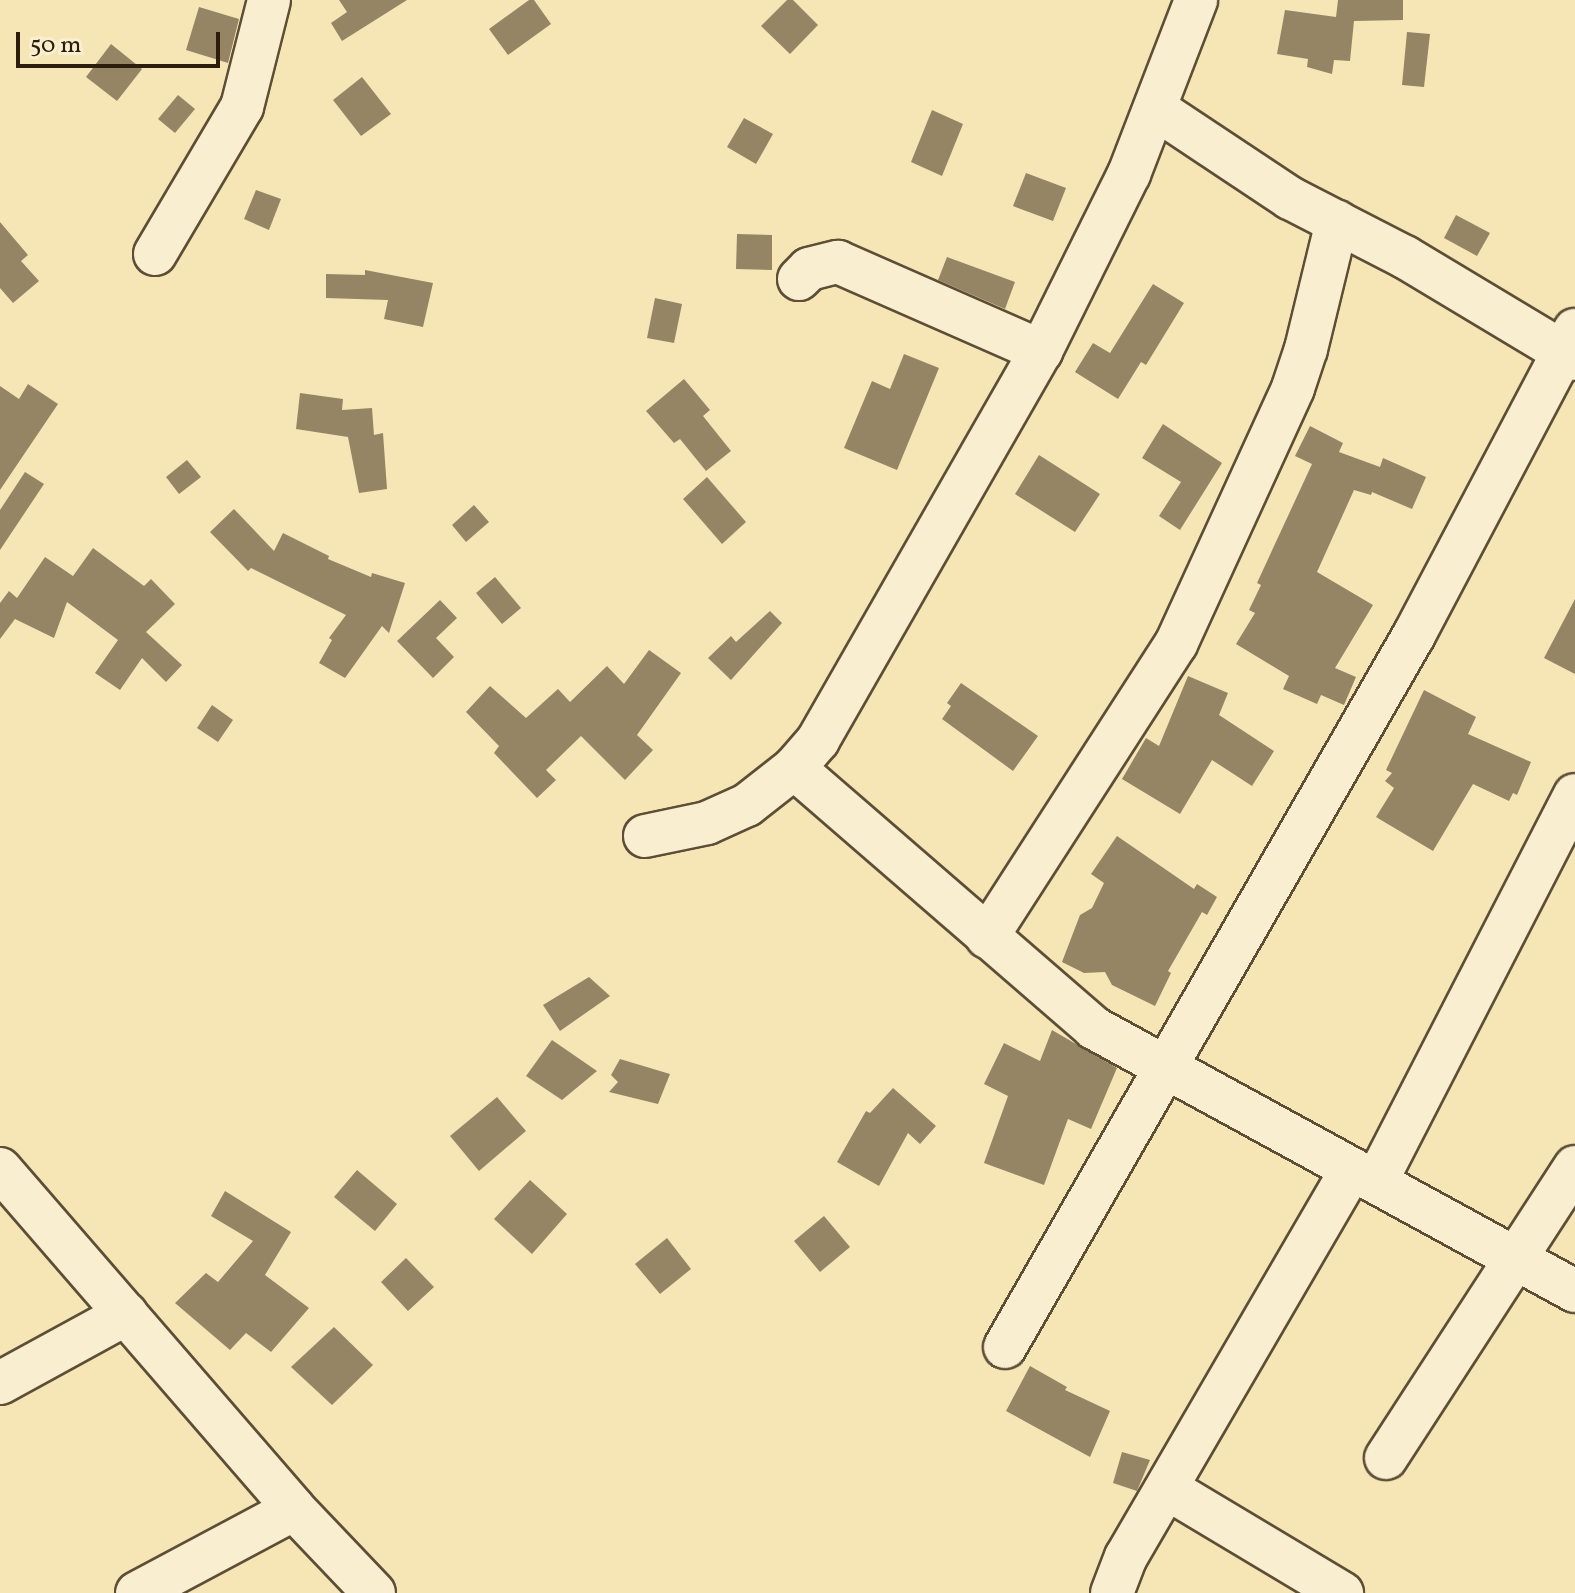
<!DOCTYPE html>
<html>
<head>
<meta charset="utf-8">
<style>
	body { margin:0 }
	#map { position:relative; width:1575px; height:1593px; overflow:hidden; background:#f6e6b6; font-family:Vollkorn,serif }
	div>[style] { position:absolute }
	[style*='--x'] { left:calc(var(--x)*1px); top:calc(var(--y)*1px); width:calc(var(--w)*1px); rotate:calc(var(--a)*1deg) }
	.building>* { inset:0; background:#958564 }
	.roads { filter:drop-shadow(2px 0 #5e4e36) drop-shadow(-2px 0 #5e4e36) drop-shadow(0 2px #5e4e36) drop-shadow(0 -2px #5e4e36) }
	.minor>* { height:42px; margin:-21px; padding:0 21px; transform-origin:21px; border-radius:21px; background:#f9efd0 }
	span { translate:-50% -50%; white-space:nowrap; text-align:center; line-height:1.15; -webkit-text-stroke:8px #f9efd0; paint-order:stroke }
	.scale { position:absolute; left:16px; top:32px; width:204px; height:36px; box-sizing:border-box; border:4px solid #2c1c0b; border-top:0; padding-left:10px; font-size:24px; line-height:28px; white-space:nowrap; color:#2c1c0b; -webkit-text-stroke:6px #f9efd0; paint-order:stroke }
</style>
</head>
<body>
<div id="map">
	<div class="building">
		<div style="clip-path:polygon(339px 0,407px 0,342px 41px,331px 23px,347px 12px)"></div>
		<div style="clip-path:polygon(529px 0,534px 0,551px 24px,508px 55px,489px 29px)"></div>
		<div style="clip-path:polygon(787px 0,793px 0,818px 25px,790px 54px,761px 26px)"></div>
		<div style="clip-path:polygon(1338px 0,1403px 0,1403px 20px,1354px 21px,1350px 61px,1334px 60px,1332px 74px,1307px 67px,1308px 59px,1277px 54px,1285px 10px,1336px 17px)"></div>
		<div style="clip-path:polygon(199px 7px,239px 19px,228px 63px,186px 50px)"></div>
		<div style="clip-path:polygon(1407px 32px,1430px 34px,1424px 87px,1402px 85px)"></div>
		<div style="clip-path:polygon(111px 44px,142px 69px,117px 101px,86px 77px)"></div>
		<div style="clip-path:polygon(362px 77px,391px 114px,361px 136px,333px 100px)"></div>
		<div style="clip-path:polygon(178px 95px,195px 109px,175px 133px,158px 119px)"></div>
		<div style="clip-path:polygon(932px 110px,963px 124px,942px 176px,911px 162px)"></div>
		<div style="clip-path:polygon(744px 118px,773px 134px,756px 164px,727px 147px)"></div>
		<div style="clip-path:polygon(1026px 173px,1066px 188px,1053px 221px,1013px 206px)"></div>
		<div style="clip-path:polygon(256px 190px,281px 199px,269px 230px,244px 219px)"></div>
		<div style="clip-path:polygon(1456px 215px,1490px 233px,1477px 256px,1444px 238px)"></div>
		<div style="clip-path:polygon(0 222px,28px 255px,21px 261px,39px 281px,13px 303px,0 288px)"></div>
		<div style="clip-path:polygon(737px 234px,772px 235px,772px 270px,736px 269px)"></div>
		<div style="clip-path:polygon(947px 257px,1015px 282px,1005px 309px,938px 280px)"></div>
		<div style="clip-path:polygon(365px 270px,433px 283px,423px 327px,384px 319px,388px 300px,326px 298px,326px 274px,365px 275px)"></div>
		<div style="clip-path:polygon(1153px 284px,1184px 303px,1146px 365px,1141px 362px,1118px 399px,1075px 372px,1093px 343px,1110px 353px)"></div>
		<div style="clip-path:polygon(655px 298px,682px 304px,674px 343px,647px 338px)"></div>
		<div style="clip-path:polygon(904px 354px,939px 368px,897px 470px,844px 448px,872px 381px,890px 389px)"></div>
		<div style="clip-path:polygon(684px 379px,710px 410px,703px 416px,731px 451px,706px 471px,680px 439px,674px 443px,646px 411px)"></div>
		<div style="clip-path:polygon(28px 384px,58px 404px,0 490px,0 386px,19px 399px)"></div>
		<div style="clip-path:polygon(300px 393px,343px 399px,342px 410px,372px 408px,374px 435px,383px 433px,387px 489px,359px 493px,348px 437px,296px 429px)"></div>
		<div style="clip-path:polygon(1163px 424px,1222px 463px,1180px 530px,1159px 516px,1181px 482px,1142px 458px)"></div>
		<div style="clip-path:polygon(1310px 426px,1343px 443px,1339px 452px,1380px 467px,1383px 458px,1426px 477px,1412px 509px,1372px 492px,1371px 495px,1354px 490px,1317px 572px,1373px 605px,1335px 668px,1356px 677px,1344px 705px,1321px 695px,1317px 704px,1283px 689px,1289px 676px,1236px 644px,1255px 613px,1249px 610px,1261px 585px,1257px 583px,1312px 464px,1295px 456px)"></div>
		<div style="clip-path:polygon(1039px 455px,1100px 494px,1075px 532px,1015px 494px)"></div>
		<div style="clip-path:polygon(187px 460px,201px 477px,179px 494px,166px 477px)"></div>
		<div style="clip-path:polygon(25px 472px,44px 484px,0 550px,0 510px)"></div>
		<div style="clip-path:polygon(707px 477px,746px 522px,722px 544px,683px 499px)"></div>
		<div style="clip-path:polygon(474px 505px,489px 522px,466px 542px,452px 525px)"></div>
		<div style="clip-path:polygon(234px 509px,274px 551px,283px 533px,329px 556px,328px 559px,371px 577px,372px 573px,405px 583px,389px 633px,382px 626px,345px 678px,319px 663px,332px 640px,329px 638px,346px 615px,251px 568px,248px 571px,210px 532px)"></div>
		<div style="clip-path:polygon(93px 548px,144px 586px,151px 579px,175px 604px,146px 632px,182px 665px,166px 682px,142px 658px,120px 690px,95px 673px,118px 640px,67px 602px,54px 638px,15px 619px,0 639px,0 603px,9px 591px,17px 598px,45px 557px,73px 576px)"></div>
		<div style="clip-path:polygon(495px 577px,521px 608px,502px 624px,476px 593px)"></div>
		<div style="clip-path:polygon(1575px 599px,1575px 674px,1544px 658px)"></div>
		<div style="clip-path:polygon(440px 600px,457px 618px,436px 638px,454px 657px,433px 678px,397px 641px)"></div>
		<div style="clip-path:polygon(770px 611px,782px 623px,731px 680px,708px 658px,731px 636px,736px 642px)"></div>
		<div style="clip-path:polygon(649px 650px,681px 673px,637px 735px,653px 750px,625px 780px,581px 736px,546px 770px,556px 780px,537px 798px,494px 753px,499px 746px,466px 712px,490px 686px,526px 718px,558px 689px,570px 702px,607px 666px,624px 684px)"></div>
		<div style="clip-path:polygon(1188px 676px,1228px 693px,1219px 715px,1274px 751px,1252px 786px,1212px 760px,1180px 814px,1122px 779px,1146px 738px,1159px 746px)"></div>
		<div style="clip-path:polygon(961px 683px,1038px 736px,1013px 771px,942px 719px,951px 706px,947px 703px)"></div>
		<div style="clip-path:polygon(1424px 690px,1476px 717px,1468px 734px,1531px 762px,1517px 795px,1513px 793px,1509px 801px,1473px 784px,1433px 851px,1376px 817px,1394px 788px,1385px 781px,1392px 773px,1386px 770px)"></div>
		<div style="clip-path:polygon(212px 705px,233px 720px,218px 742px,197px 728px)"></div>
		<div style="clip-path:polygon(1117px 836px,1194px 889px,1197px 884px,1217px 897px,1207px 915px,1202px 912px,1168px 971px,1171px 973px,1155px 1006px,1112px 985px,1105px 972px,1084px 973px,1062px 962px,1080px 915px,1092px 908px,1104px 883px,1091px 874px)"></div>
		<div style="clip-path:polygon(589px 977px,610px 996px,560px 1031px,543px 1005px)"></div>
		<div style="clip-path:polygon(1052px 1030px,1117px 1068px,1091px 1129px,1068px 1119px,1044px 1185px,984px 1163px,1008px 1096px,984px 1084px,1004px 1043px,1040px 1061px)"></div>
		<div style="clip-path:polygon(552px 1040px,597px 1071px,562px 1100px,526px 1076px)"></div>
		<div style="clip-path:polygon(620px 1059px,670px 1074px,658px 1104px,609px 1092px,618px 1082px,611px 1075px)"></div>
		<div style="clip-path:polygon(893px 1088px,936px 1126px,920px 1144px,908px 1133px,879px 1186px,837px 1162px,866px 1111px,870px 1113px)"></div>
		<div style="clip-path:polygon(497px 1097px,526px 1131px,479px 1171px,450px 1136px)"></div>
		<div style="clip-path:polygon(357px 1170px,397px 1204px,375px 1231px,334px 1197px)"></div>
		<div style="clip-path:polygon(530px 1180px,567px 1214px,532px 1254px,494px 1219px)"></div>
		<div style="clip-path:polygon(225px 1191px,291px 1232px,265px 1275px,309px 1308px,271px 1352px,246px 1333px,230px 1350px,175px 1303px,206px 1273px,218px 1282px,253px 1241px,211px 1216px)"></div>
		<div style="clip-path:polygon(824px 1216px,850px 1247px,820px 1272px,794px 1241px)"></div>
		<div style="clip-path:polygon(667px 1238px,691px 1269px,660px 1294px,635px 1264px)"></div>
		<div style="clip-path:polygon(406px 1258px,434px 1287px,408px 1311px,381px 1282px)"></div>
		<div style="clip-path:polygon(334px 1327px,373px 1365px,332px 1405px,291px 1367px)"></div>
		<div style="clip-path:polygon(1030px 1366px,1067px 1387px,1065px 1390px,1110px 1411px,1090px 1457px,1006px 1411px)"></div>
		<div style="clip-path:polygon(1122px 1452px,1150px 1460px,1137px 1491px,1113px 1483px)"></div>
	</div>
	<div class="roads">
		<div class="minor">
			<div style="--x:1156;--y:109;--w:161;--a:33.6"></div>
			<div style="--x:1290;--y:198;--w:129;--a:27.2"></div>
			<div style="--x:1405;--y:257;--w:198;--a:31"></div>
			<div style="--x:155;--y:254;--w:171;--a:-59.4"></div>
			<div style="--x:242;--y:107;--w:110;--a:-75.8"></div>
			<div style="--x:799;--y:279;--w:14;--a:-45"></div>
			<div style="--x:809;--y:269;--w:30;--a:-14"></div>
			<div style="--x:838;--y:262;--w:222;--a:23.7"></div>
			<div style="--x:794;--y:768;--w:397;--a:40.9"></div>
			<div style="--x:1094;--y:1028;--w:548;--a:28.67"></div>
			<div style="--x:645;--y:836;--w:63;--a:-11.8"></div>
			<div style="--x:707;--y:823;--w:44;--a:-24.2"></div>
			<div style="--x:747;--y:805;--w:60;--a:-38.2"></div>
			<div style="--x:794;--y:768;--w:37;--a:-49"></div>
			<div style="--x:818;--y:740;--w:448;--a:-60.2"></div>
			<div style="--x:1041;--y:351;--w:198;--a:-63.6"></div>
			<div style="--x:1129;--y:174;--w:186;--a:-68.9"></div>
			<div style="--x:987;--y:937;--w:349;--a:-57.2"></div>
			<div style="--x:1176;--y:644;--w:281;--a:-65.4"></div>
			<div style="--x:1293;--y:388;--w:41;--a:-71.6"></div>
			<div style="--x:1306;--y:349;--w:131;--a:-76.3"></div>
			<div style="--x:0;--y:1169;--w:449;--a:49.1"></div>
			<div style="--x:294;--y:1509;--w:116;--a:46.4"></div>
			<div style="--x:1376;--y:1182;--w:435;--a:-62.8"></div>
			<div style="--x:1005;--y:1347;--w:821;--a:-60.13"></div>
			<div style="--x:1414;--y:635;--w:345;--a:-62.2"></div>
			<div style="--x:0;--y:1383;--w:144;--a:-28.7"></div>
			<div style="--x:1386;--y:1458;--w:347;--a:-57"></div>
			<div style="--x:1168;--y:1489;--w:203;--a:30.9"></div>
			<div style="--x:137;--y:1593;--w:178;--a:-28.1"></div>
			<div style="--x:1112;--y:1593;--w:39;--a:-69"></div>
			<div style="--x:1126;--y:1557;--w:449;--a:-59.8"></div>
		</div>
	</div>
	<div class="scale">50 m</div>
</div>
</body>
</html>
